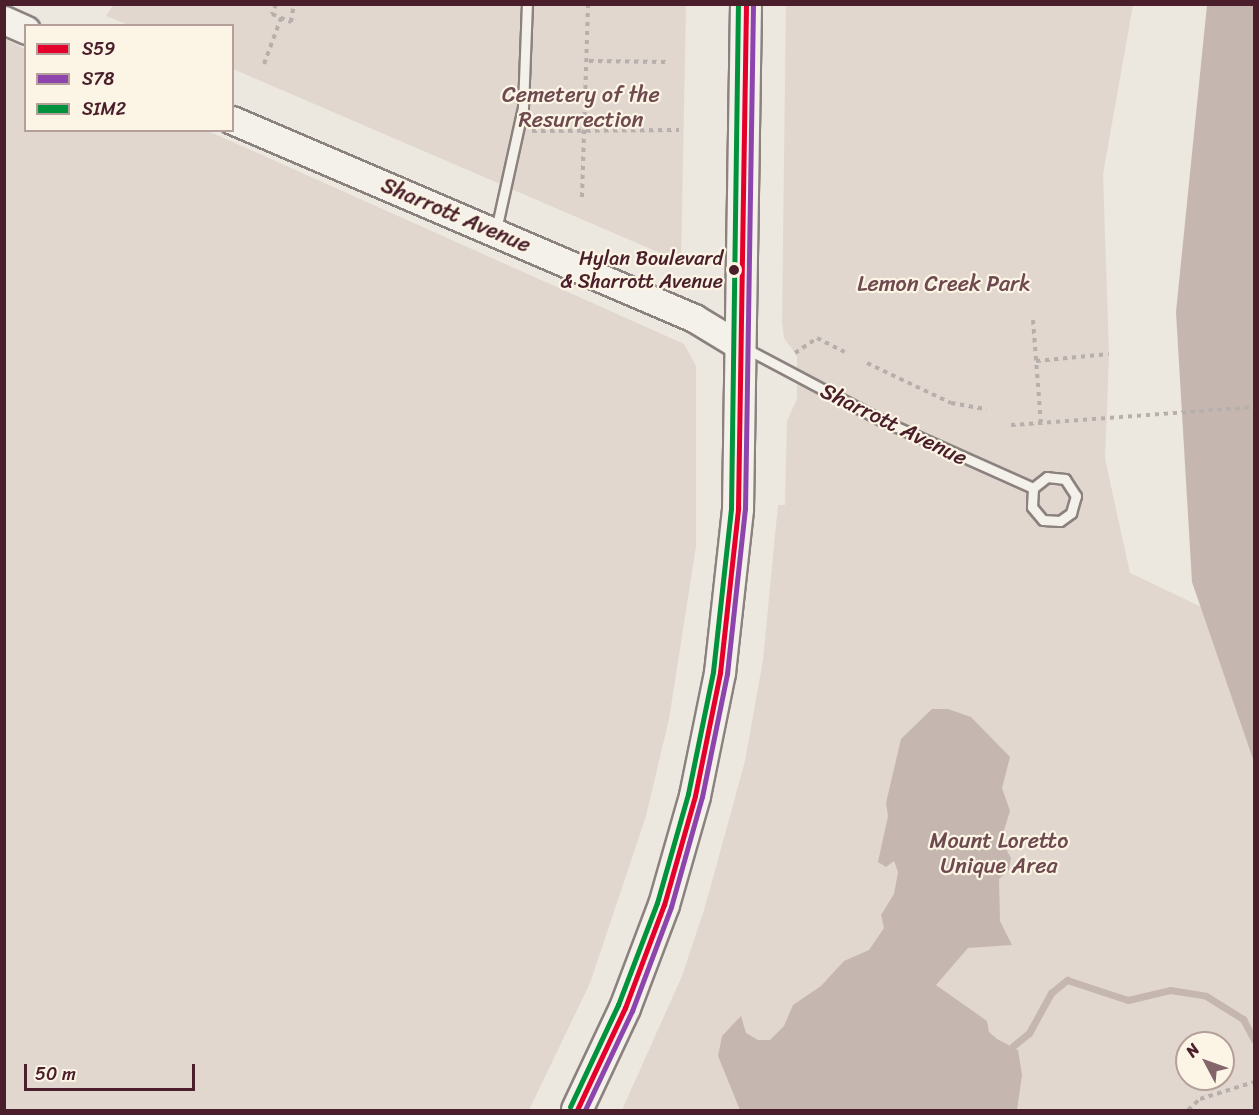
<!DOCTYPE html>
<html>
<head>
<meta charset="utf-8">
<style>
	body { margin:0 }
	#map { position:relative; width:1259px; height:1115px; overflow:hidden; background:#ece7df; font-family:Sriracha,sans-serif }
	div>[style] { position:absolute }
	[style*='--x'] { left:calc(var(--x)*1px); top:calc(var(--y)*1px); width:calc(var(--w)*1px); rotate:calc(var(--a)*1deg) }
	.green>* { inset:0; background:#e1d7ce }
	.water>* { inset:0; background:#c6b6b0 }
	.stream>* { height:7px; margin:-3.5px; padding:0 3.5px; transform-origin:3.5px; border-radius:3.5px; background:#c6b6b0 }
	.path>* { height:4px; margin-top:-2px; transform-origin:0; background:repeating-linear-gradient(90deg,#b6afac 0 4.5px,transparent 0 9px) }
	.roads { filter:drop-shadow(2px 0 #8b817f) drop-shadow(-2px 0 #8b817f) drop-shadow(0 2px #8b817f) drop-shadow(0 -2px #8b817f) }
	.lane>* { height:9px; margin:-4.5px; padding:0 4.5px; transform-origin:4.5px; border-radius:4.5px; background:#f4f0ea }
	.secondary>* { height:27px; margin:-13.5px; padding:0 13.5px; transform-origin:13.5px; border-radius:13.5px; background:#f4f0ea }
	.primary>* { height:30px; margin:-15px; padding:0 15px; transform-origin:15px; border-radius:15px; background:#f4f0ea }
	.bus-1>* { height:4.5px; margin:-2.25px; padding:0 2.25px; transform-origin:2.25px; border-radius:2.25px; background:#e4002b }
	.bus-2>* { height:4.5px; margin:-2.25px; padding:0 2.25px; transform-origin:2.25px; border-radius:2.25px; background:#8e44ad }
	.bus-3>* { height:4.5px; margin:-2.25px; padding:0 2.25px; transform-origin:2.25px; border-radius:2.25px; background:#00933c }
	.dots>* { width:16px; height:16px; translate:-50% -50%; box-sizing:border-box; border:3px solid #fcf5e5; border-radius:50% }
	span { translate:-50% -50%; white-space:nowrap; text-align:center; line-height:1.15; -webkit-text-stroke:4.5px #fcf5e5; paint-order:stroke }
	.bus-label { font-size:20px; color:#4a1f2b }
	.right { translate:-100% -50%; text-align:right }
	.park-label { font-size:22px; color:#6e4a50 }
	.street-label { font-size:22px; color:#4a1f2b }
	.frame { position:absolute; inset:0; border:6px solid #4a1f2b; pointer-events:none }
	.legend { position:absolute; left:24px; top:24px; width:210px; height:108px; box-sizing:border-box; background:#fcf5e5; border:2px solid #b59f9b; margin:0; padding:8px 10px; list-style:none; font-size:18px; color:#4a1f2b }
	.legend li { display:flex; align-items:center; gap:12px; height:30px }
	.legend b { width:30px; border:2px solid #b59f9b }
	.north { position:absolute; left:1175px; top:1031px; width:60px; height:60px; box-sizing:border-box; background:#fcf5e5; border:2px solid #b59f9b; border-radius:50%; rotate:311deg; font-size:16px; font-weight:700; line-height:24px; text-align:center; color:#4a1f2b }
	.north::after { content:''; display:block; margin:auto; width:21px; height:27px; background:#83656a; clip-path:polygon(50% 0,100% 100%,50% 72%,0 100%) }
	.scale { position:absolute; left:24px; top:1064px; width:171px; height:27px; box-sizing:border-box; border:3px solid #4a1f2b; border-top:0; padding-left:8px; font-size:18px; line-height:21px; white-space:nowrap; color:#4a1f2b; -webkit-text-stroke:4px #fcf5e5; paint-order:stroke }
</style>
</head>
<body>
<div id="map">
	<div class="green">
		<div style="clip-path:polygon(114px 4px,686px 5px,681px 262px,233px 69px,232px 26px,129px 25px,106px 16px)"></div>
		<div style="clip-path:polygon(evenodd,786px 5px,1133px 5px,1103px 174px,1109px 354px,1105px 459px,1130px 573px,1254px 632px,1254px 1110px,622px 1110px,682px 976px,705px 907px,745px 761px,763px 660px,778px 505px,785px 505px,787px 421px,797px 399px,797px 356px,784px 338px,782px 322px,786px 5px,1187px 1043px,1223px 1043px,1223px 1079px,1187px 1079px,1187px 1043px)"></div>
		<div style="clip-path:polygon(5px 39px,25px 49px,26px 130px,208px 131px,684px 344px,696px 366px,696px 546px,669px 719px,646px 816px,590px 983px,529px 1110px,5px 1110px)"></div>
	</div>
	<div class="water">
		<div style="clip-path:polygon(1207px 5px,1254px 5px,1254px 762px,1192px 582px,1176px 312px)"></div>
		<div style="clip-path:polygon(932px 709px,948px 709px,971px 717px,1010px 757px,1002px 788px,1010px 811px,1001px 840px,1011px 858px,1009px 870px,999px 879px,1000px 921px,1012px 945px,968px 948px,936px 985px,987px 1021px,989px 1032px,997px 1039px,1018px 1050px,1022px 1075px,1017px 1110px,740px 1110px,718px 1056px,722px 1036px,741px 1016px,746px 1033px,758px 1040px,770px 1040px,784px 1026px,793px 1005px,821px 986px,844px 961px,869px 950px,884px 928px,881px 915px,894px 894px,898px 872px,894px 861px,886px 867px,878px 862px,888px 816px,886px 803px,901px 739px)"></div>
	</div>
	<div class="stream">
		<div style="--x:1013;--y:1046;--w:21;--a:-39"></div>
		<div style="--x:1029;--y:1033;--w:46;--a:-61.2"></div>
		<div style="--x:1051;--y:993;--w:21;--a:-39"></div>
		<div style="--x:1067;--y:980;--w:64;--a:18.2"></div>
		<div style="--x:1128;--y:1000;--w:43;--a:-13.4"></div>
		<div style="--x:1170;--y:990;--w:36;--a:9"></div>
		<div style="--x:1206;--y:996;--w:44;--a:31.9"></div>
		<div style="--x:1243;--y:1019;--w:24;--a:62"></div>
	</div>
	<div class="path">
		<div style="--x:276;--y:4;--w:11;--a:112"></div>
		<div style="--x:272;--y:14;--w:21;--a:23"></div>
		<div style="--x:291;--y:22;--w:18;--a:-81"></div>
		<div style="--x:589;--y:61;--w:78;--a:0.7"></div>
		<div style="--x:264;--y:64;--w:49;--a:-69.7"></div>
		<div style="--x:532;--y:131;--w:147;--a:-0.4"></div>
		<div style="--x:582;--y:197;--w:193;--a:-88.2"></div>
		<div style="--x:1033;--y:320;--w:103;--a:85.6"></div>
		<div style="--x:795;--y:353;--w:27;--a:-34"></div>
		<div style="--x:817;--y:338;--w:31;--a:27"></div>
		<div style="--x:1036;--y:361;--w:73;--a:-5.5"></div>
		<div style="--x:867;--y:363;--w:93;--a:25.5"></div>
		<div style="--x:951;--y:403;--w:36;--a:10"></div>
		<div style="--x:1011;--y:425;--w:244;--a:-4.2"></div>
		<div style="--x:1188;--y:1110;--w:16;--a:-43"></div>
		<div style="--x:1200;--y:1099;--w:57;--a:-17.5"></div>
	</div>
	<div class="roads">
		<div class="lane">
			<div style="--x:496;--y:230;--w:126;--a:-77.6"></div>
			<div style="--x:523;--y:107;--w:103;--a:-87.8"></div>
			<div style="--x:745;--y:348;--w:154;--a:27.9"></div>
			<div style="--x:881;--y:420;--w:167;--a:24.1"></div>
			<div style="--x:1033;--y:488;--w:19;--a:93"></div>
			<div style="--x:1032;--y:507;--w:17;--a:50"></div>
			<div style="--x:1043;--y:520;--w:17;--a:3"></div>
			<div style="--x:1060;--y:521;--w:14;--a:-36"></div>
			<div style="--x:1071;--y:513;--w:18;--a:-74"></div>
			<div style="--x:1076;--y:496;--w:20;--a:-123"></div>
			<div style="--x:1065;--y:479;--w:18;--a:-174"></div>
			<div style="--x:1047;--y:477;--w:18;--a:142"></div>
		</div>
		<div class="secondary">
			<div style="--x:4;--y:20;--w:24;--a:24"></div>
			<div style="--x:232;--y:120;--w:503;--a:23.2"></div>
			<div style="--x:694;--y:318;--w:54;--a:31.3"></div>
		</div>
		<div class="primary">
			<div style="--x:577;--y:1110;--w:113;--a:-64.8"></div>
			<div style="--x:625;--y:1008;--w:110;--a:-69.3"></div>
			<div style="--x:664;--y:905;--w:113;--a:-74.1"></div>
			<div style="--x:695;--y:796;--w:126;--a:-78.5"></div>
			<div style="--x:720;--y:673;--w:165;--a:-83.7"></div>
			<div style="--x:738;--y:509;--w:505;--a:-89.09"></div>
		</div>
	</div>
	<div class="bus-1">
		<div style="--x:577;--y:1110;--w:113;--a:-64.8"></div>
		<div style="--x:625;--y:1008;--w:110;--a:-69.3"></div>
		<div style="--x:664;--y:905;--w:113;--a:-74.1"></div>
		<div style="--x:695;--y:796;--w:126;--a:-78.5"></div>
		<div style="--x:720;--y:673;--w:165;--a:-83.7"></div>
		<div style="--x:738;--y:509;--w:505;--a:-89.09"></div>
	</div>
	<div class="bus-2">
		<div style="--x:585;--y:1110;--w:110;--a:-64.6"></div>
		<div style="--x:632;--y:1011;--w:111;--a:-69.4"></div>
		<div style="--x:671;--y:907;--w:114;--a:-74.3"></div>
		<div style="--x:702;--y:797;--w:126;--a:-78.5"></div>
		<div style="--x:727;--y:674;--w:166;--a:-83.8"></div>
		<div style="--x:745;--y:509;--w:505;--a:-89.09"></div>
	</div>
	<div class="bus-3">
		<div style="--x:570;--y:1107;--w:113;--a:-64.8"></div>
		<div style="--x:618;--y:1005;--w:109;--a:-69.1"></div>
		<div style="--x:657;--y:903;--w:113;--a:-74.1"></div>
		<div style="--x:688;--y:794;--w:125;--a:-78.4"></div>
		<div style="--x:713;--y:672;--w:164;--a:-83.7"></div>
		<div style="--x:731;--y:509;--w:505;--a:-89.21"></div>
	</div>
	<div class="dots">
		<div style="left:734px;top:270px;background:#4a1f2b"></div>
	</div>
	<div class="bus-label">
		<span class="right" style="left:723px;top:270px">Hylan Boulevard<br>&amp; Sharrott Avenue</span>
	</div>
	<div class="park-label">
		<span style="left:581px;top:107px">Cemetery of the<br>Resurrection</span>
		<span style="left:944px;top:284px">Lemon Creek Park</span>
		<span style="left:999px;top:853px">Mount Loretto<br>Unique Area</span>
	</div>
	<div class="street-label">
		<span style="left:456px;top:215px;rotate:23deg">Sharrott Avenue</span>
		<span style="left:894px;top:424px;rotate:26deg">Sharrott Avenue</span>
	</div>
	<div class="frame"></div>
	<ul class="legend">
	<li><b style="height:8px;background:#e4002b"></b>S59</li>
	<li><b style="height:8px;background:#8e44ad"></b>S78</li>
	<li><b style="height:8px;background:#00933c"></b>SIM2</li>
	</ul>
	<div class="north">N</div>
	<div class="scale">50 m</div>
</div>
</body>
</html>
